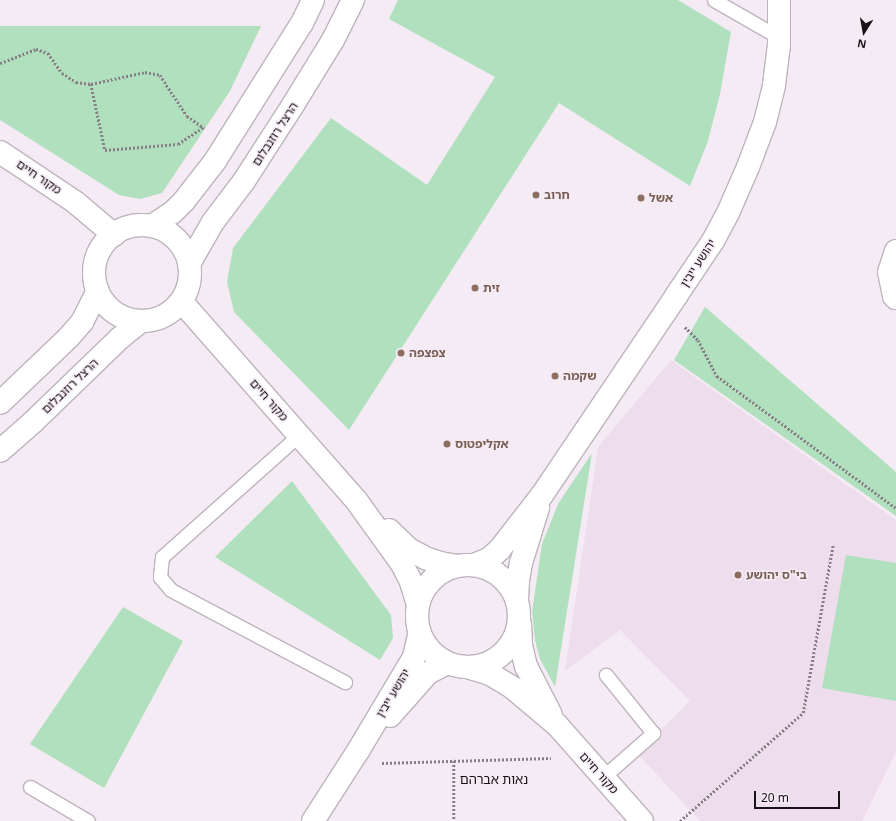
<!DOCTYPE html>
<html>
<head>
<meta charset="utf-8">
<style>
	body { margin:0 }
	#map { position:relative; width:896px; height:821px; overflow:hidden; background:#f5ebf4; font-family:"Noto Sans","Noto Sans Hebrew",sans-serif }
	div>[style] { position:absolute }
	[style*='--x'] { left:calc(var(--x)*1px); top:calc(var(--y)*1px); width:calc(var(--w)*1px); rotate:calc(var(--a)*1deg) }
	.built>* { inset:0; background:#eeddec }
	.green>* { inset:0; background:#b0e0be }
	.path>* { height:2.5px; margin-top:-1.25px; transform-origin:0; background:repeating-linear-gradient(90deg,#867f85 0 2px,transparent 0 4px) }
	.roads { filter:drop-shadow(1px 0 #beb4bd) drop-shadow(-1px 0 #beb4bd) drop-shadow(0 1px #beb4bd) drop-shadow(0 -1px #beb4bd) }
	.lane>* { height:13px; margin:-6.5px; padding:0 6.5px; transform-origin:6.5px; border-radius:6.5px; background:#fff }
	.street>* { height:22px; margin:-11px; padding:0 11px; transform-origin:11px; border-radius:11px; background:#fff }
	.street>.ring { margin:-11px; padding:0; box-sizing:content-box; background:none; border:22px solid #fff; border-radius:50% }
	.secondary>* { height:22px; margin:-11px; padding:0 11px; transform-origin:11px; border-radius:11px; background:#fff }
	.secondary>.ring { margin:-11px; padding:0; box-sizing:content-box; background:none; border:22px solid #fff; border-radius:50% }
	.dots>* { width:11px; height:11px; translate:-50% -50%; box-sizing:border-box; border:2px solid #f5ebf4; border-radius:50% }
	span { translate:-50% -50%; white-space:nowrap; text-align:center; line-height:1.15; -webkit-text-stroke:3px #f5ebf4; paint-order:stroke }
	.street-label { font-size:12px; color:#171316 }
	.education-label { font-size:12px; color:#785e54; font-weight:700 }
	.left { translate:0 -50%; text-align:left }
	.neighbourhood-label { font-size:13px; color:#171316 }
	.north { position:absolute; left:844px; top:12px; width:40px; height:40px; -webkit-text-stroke:3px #f5ebf4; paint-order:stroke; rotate:191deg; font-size:11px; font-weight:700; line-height:16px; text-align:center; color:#171316 }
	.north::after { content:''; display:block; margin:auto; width:14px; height:18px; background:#171316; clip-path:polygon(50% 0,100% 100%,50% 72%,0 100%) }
	.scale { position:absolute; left:754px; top:791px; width:86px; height:18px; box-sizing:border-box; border:2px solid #171316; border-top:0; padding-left:5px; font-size:12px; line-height:14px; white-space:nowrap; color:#171316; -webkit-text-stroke:3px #f5ebf4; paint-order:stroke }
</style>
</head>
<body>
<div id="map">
	<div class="built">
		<div style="clip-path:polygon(671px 360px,896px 520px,896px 752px,862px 821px,700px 821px,637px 753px,690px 701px,620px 630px,565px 671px,598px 447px)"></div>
	</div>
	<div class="green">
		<div style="clip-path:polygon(398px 0,678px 0,731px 32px,720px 94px,708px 141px,690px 186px,559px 103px,349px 430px,234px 312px,227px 282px,233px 248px,331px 118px,427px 185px,495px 77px,389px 19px)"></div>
		<div style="clip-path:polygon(0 26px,261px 26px,230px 91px,162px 193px,140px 199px,119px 195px,0 120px)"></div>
		<div style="clip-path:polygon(705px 307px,896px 472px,896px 516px,674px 360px)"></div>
		<div style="clip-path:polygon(592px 453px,555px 687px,540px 659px,535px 640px,532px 612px,542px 544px,558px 504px)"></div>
		<div style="clip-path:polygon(292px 481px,391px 615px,393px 638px,380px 660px,215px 557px)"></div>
		<div style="clip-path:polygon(846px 555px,896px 563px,896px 701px,822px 688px)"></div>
		<div style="clip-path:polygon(123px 607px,183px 641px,104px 788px,30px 744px)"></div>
	</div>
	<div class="path">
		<div style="--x:0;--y:63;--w:39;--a:-21"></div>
		<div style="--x:36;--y:49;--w:13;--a:18"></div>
		<div style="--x:48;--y:53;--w:24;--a:55"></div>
		<div style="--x:62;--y:73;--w:17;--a:33"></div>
		<div style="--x:76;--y:82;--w:15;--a:8"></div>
		<div style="--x:91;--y:84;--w:55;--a:-12.5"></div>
		<div style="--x:145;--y:72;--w:15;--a:11"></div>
		<div style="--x:160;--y:75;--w:49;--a:56.6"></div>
		<div style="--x:187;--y:116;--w:21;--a:35"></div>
		<div style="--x:91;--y:84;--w:67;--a:78"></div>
		<div style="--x:105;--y:150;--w:73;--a:-4.7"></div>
		<div style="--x:178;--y:144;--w:30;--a:-34"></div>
		<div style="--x:685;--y:327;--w:18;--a:45"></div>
		<div style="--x:698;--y:340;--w:41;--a:62.2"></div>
		<div style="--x:717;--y:376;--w:222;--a:36.4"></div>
		<div style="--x:454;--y:761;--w:60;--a:90"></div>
		<div style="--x:382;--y:763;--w:169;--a:-1.7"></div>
		<div style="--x:680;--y:821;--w:164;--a:-41.3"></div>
		<div style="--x:803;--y:713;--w:171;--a:-79.9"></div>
	</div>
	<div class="roads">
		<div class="lane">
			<div style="--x:714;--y:0;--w:76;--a:29.9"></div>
			<div style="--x:300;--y:434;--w:185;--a:138.3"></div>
			<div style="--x:162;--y:557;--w:20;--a:96"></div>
			<div style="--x:160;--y:577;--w:17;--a:50"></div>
			<div style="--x:171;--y:590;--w:197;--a:27.9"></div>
			<div style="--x:603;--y:777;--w:67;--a:-41.3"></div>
			<div style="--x:653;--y:733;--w:75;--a:-129"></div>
			<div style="--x:30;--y:787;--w:67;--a:30.4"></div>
		</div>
		<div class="street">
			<div style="--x:0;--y:152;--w:90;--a:33.7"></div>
			<div style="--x:75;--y:202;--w:51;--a:40.2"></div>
			<div style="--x:896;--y:251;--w:22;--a:108"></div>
			<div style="--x:889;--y:272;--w:25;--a:78"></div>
			<div style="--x:894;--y:296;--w:3;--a:45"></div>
			<div style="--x:181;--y:301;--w:265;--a:48.7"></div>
			<div style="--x:356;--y:500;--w:79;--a:54.3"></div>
			<div style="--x:402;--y:564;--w:20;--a:63"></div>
			<div style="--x:411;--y:582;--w:24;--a:73"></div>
			<div style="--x:389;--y:530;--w:28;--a:44"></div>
			<div style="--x:409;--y:549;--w:18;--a:29"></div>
			<div style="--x:425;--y:558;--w:16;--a:18"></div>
			<div style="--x:440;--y:563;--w:17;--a:10"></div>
			<div class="ring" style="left:417px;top:565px;width:80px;height:80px"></div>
			<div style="--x:474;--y:565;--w:16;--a:-22"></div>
			<div style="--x:489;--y:559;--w:15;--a:-42"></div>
			<div style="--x:500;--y:549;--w:68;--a:-52.1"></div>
			<div style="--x:542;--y:495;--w:240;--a:-56"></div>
			<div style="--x:676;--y:296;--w:66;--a:-56.1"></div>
			<div style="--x:713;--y:241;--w:32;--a:-62"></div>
			<div style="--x:728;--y:213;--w:50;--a:-66.5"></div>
			<div style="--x:748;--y:167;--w:48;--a:-69.3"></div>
			<div style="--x:765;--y:122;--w:38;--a:-76"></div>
			<div style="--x:774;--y:85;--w:39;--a:-83"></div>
			<div style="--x:779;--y:46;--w:46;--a:-90"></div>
			<div style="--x:517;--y:600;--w:19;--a:-87"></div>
			<div style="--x:518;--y:581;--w:18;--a:-81"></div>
			<div style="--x:521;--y:563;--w:58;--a:-72.8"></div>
			<div style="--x:520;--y:624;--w:21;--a:87"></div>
			<div style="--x:521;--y:645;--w:22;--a:77"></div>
			<div style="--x:526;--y:666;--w:55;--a:63"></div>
			<div style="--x:467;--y:667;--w:24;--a:17"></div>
			<div style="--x:490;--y:674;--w:27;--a:31"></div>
			<div style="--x:513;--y:688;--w:57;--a:40.1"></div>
			<div style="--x:557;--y:725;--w:128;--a:48.5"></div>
			<div style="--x:390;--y:716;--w:57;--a:-48.5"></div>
			<div style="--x:428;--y:673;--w:22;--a:-27"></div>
			<div style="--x:313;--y:821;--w:83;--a:-57.3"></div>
			<div style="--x:358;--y:751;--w:109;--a:-59.2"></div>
			<div style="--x:414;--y:657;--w:26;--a:-77"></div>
		</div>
		<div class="secondary">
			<div class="ring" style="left:94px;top:225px;width:74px;height:74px"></div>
			<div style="--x:152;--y:226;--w:25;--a:-34"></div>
			<div style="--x:173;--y:212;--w:16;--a:-45"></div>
			<div style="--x:184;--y:201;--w:51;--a:-52.2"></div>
			<div style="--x:215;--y:161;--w:163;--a:-57.8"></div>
			<div style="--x:302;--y:23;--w:25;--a:-64"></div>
			<div style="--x:189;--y:264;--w:48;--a:-60.3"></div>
			<div style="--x:213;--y:222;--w:51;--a:-52.9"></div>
			<div style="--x:244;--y:181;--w:90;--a:-57.2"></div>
			<div style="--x:293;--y:105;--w:76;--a:-58.4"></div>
			<div style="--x:333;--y:40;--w:45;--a:-63.4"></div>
			<div style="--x:0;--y:403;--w:95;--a:-43.7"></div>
			<div style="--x:69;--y:337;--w:20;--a:-49"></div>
			<div style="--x:82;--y:322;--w:35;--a:-63"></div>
			<div style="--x:0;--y:451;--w:44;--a:-41.3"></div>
			<div style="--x:33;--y:422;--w:121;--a:-44"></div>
			<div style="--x:120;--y:338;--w:27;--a:-39"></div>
		</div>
	</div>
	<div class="dots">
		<div style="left:536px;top:195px;background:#8d6e63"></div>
		<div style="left:641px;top:198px;background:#8d6e63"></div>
		<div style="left:475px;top:288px;background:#8d6e63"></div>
		<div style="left:401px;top:353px;background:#8d6e63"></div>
		<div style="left:555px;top:376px;background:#8d6e63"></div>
		<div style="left:447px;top:444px;background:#8d6e63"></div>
		<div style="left:738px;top:575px;background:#8d6e63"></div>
	</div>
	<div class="street-label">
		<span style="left:275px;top:134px;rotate:-57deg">הרצל רוזנבלום</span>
		<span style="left:39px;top:177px;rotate:34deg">מקור חיים</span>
		<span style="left:698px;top:263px;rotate:-57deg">יהושע ייבין</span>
		<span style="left:70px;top:386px;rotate:-44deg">הרצל רוזנבלום</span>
		<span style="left:269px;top:400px;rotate:49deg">מקור חיים</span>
		<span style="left:393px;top:693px;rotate:-59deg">יהושע ייבין</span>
		<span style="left:599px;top:773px;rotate:48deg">מקור חיים</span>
	</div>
	<div class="education-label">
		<span class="left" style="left:544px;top:195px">חרוב</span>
		<span class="left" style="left:649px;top:198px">אשל</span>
		<span class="left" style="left:483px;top:288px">זית</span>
		<span class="left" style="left:409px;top:353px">צפצפה</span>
		<span class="left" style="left:563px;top:376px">שקמה</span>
		<span class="left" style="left:455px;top:444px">אקליפטוס</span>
		<span class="left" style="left:746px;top:575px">בי"ס יהושע</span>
	</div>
	<div class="neighbourhood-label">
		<span style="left:494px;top:779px">נאות אברהם</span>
	</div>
	<div class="north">N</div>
	<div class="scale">20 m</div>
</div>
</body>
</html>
